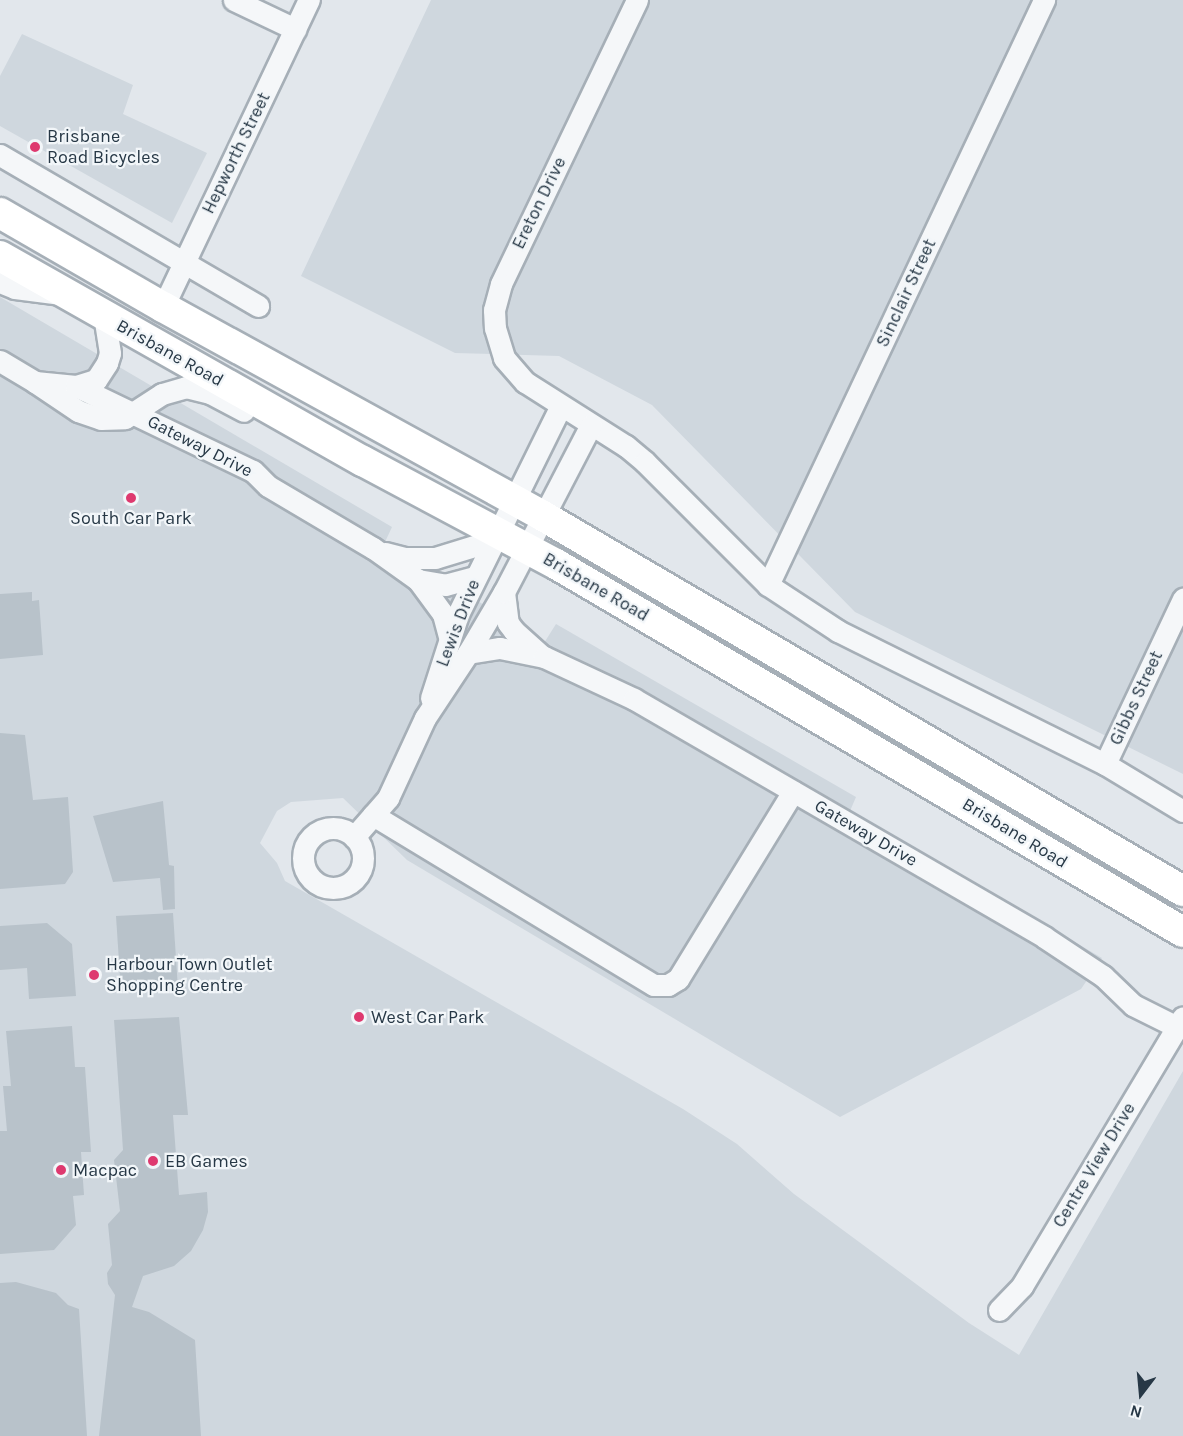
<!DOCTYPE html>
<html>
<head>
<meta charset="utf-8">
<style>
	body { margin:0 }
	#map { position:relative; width:1183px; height:1436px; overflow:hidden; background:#e2e7ec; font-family:Karla,sans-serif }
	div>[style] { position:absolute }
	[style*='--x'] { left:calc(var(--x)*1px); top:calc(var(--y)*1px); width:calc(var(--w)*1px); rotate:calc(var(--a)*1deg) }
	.built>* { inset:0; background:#cfd7de }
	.building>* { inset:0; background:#b8c2ca }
	.roads { filter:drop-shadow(2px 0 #a6afb7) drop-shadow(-2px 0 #a6afb7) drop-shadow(0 2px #a6afb7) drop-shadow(0 -2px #a6afb7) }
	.minor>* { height:21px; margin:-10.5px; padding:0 10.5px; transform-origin:10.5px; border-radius:10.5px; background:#f5f7f9 }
	.minor>.ring { margin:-10.5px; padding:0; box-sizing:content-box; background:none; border:21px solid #f5f7f9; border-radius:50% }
	.highway>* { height:30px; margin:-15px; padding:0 15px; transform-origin:15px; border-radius:15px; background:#fff }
	.dots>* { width:16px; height:16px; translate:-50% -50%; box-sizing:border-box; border:3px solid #f2f6f9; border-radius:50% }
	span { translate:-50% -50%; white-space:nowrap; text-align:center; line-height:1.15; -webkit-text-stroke:4.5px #f2f6f9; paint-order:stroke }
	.poi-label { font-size:18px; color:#273846 }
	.left { translate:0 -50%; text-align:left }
	.street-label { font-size:18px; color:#273846 }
	.north { position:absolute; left:1111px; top:1364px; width:60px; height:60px; -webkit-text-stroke:4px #f2f6f9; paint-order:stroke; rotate:196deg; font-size:16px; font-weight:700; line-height:24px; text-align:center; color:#273846 }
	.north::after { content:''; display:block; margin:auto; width:21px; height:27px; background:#273846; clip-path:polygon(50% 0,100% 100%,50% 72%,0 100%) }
</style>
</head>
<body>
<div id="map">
	<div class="built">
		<div style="clip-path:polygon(431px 0,1183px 0,1183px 774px,855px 612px,652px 405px,559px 356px,455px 353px,301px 276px)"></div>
		<div style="clip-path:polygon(22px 34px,133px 85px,123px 114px,207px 153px,172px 223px,0 126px,0 76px)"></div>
		<div style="clip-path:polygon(0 297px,392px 527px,385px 542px,544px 643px,556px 624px,856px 797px,850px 811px,1102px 958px,1081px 989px,840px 1117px,407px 860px,343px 798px,291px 802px,277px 811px,260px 843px,277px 863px,285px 881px,683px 1109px,737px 1144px,794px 1194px,969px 1323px,1019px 1355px,1183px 1071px,1183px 1436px,0 1436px)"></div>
	</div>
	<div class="building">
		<div style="clip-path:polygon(32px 592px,32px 601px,39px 600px,43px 655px,0 659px,0 594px)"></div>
		<div style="clip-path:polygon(0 733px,25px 735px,33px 800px,68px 797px,73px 872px,65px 884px,0 889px)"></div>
		<div style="clip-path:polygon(163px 801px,169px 865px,174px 866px,175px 909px,163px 910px,160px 878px,113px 882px,93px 816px)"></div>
		<div style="clip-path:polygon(173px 913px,178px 989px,121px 992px,116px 916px)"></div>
		<div style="clip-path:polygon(47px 923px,72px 944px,76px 996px,29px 999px,27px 968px,0 970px,0 926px)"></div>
		<div style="clip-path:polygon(179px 1017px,188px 1115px,173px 1115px,179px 1195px,207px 1192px,208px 1212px,203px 1230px,191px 1251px,174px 1266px,143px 1276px,132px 1307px,149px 1312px,195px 1340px,201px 1436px,99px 1436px,115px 1295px,108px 1284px,107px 1273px,112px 1265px,108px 1224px,120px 1211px,114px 1160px,123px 1150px,114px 1020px)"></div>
		<div style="clip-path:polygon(72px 1026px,75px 1067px,85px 1067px,91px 1152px,81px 1152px,84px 1195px,73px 1196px,76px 1225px,54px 1250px,0 1254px,0 1131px,7px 1131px,3px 1086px,11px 1086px,6px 1031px)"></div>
		<div style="clip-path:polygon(16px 1282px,56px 1293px,68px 1305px,79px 1309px,87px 1436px,0 1436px,0 1283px)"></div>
	</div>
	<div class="roads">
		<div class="minor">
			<div style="--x:234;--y:0;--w:68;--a:25.4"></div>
			<div style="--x:637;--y:0;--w:315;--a:115.6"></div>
			<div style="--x:501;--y:284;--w:27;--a:105"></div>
			<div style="--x:494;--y:310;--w:18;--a:87"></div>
			<div style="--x:495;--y:328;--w:31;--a:73"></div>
			<div style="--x:504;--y:358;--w:32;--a:49"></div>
			<div style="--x:525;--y:382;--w:120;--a:32.4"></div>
			<div style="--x:626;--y:446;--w:25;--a:40"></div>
			<div style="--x:645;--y:462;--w:174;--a:45"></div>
			<div style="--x:768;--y:585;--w:84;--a:33.3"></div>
			<div style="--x:838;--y:631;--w:298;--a:26.5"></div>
			<div style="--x:1105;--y:764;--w:91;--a:31.1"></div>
			<div style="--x:0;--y:155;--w:299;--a:30.3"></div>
			<div style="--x:0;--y:282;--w:16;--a:22"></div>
			<div style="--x:15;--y:288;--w:45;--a:7.6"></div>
			<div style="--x:163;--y:307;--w:340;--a:-64.6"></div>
			<div style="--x:0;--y:361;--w:41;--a:31"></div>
			<div style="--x:35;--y:382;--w:41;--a:5.6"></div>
			<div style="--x:76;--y:386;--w:196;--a:25.7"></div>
			<div style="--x:253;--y:471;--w:21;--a:45"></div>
			<div style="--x:268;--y:486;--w:122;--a:30.6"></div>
			<div style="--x:373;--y:548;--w:55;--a:35.4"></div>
			<div style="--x:418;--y:580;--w:42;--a:53.7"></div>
			<div style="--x:443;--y:614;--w:24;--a:75"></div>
			<div style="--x:35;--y:382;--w:52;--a:34"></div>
			<div style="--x:78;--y:411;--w:24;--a:19"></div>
			<div style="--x:101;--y:419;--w:24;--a:-2"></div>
			<div style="--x:125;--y:418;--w:44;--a:-33"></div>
			<div style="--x:162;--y:394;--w:25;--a:-16"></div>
			<div style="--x:186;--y:387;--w:25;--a:14"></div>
			<div style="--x:210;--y:393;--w:38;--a:28"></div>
			<div style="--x:76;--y:386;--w:21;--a:-17"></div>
			<div style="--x:96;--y:380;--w:20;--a:-57"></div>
			<div style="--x:107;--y:363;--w:10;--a:-73"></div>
			<div style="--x:110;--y:353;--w:37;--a:-99"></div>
			<div style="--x:385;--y:553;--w:21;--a:14"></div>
			<div style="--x:405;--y:558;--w:30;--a:0"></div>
			<div style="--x:435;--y:558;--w:62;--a:-17"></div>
			<div style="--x:418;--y:580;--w:27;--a:10"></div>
			<div style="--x:445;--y:585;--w:31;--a:-15"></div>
			<div style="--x:768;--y:585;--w:647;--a:-64.74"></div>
			<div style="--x:504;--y:592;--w:31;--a:83"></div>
			<div style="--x:508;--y:623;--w:10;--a:53"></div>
			<div style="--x:514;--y:631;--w:36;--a:42"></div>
			<div style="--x:468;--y:653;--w:32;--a:-9"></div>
			<div style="--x:500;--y:648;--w:45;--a:11.6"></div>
			<div style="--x:544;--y:657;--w:99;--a:25"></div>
			<div style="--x:634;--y:699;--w:474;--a:30.1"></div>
			<div style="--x:1044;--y:937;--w:71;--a:33.5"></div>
			<div style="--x:1103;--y:976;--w:42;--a:44"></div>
			<div style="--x:1133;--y:1005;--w:49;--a:26.6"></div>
			<div style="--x:431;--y:698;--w:88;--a:-72.2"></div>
			<div style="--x:458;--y:614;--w:232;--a:-63.7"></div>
			<div style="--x:1105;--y:764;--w:183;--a:-64.7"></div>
			<div style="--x:373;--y:815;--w:328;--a:31.2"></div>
			<div style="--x:654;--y:985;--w:14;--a:0"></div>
			<div style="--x:668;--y:985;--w:12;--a:-31"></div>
			<div style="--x:678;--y:979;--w:220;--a:-58.5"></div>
			<div class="ring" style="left:303px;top:828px;width:39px;height:39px"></div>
			<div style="--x:354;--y:837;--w:52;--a:-48.9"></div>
			<div style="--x:388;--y:798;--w:88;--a:-65.2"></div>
			<div style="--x:425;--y:718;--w:78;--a:-56.5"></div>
			<div style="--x:468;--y:653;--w:71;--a:-59.5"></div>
			<div style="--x:504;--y:592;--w:188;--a:-62.5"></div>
			<div style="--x:999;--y:1310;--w:33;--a:-46"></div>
			<div style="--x:1022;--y:1286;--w:313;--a:-59.1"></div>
		</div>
		<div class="highway">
			<div style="--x:0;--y:213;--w:188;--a:30"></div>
			<div style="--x:163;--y:307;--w:434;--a:28.8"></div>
			<div style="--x:543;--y:516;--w:742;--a:30.37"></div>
			<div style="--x:0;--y:256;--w:417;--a:29.5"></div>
			<div style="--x:363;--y:461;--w:219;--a:28.1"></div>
			<div style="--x:556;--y:564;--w:727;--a:30.41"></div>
		</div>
	</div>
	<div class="dots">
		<div style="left:35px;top:147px;background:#de396f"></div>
		<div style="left:131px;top:498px;background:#de396f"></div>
		<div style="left:94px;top:975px;background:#de396f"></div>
		<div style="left:359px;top:1017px;background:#de396f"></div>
		<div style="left:153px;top:1161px;background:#de396f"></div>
		<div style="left:61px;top:1170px;background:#de396f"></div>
	</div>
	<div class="poi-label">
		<span class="left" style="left:47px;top:147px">Brisbane<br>Road Bicycles</span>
		<span style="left:131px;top:518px">South Car Park</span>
		<span class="left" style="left:106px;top:975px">Harbour Town Outlet<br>Shopping Centre</span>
		<span class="left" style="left:371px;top:1017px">West Car Park</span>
		<span class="left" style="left:165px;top:1161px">EB Games</span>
		<span class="left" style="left:73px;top:1170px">Macpac</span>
	</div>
	<div class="street-label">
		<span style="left:236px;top:153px;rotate:-64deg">Hepworth Street</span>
		<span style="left:539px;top:203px;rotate:-64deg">Ereton Drive</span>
		<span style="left:906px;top:293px;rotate:-65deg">Sinclair Street</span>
		<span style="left:170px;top:353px;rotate:29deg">Brisbane Road</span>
		<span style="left:200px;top:446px;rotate:27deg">Gateway Drive</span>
		<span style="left:596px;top:587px;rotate:30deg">Brisbane Road</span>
		<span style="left:458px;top:623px;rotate:-69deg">Lewis Drive</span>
		<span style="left:1136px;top:698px;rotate:-65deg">Gibbs Street</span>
		<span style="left:866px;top:833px;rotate:30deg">Gateway Drive</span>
		<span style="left:1015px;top:833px;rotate:31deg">Brisbane Road</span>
		<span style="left:1094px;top:1165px;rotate:-59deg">Centre View Drive</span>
	</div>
	<div class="north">N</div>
</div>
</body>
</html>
